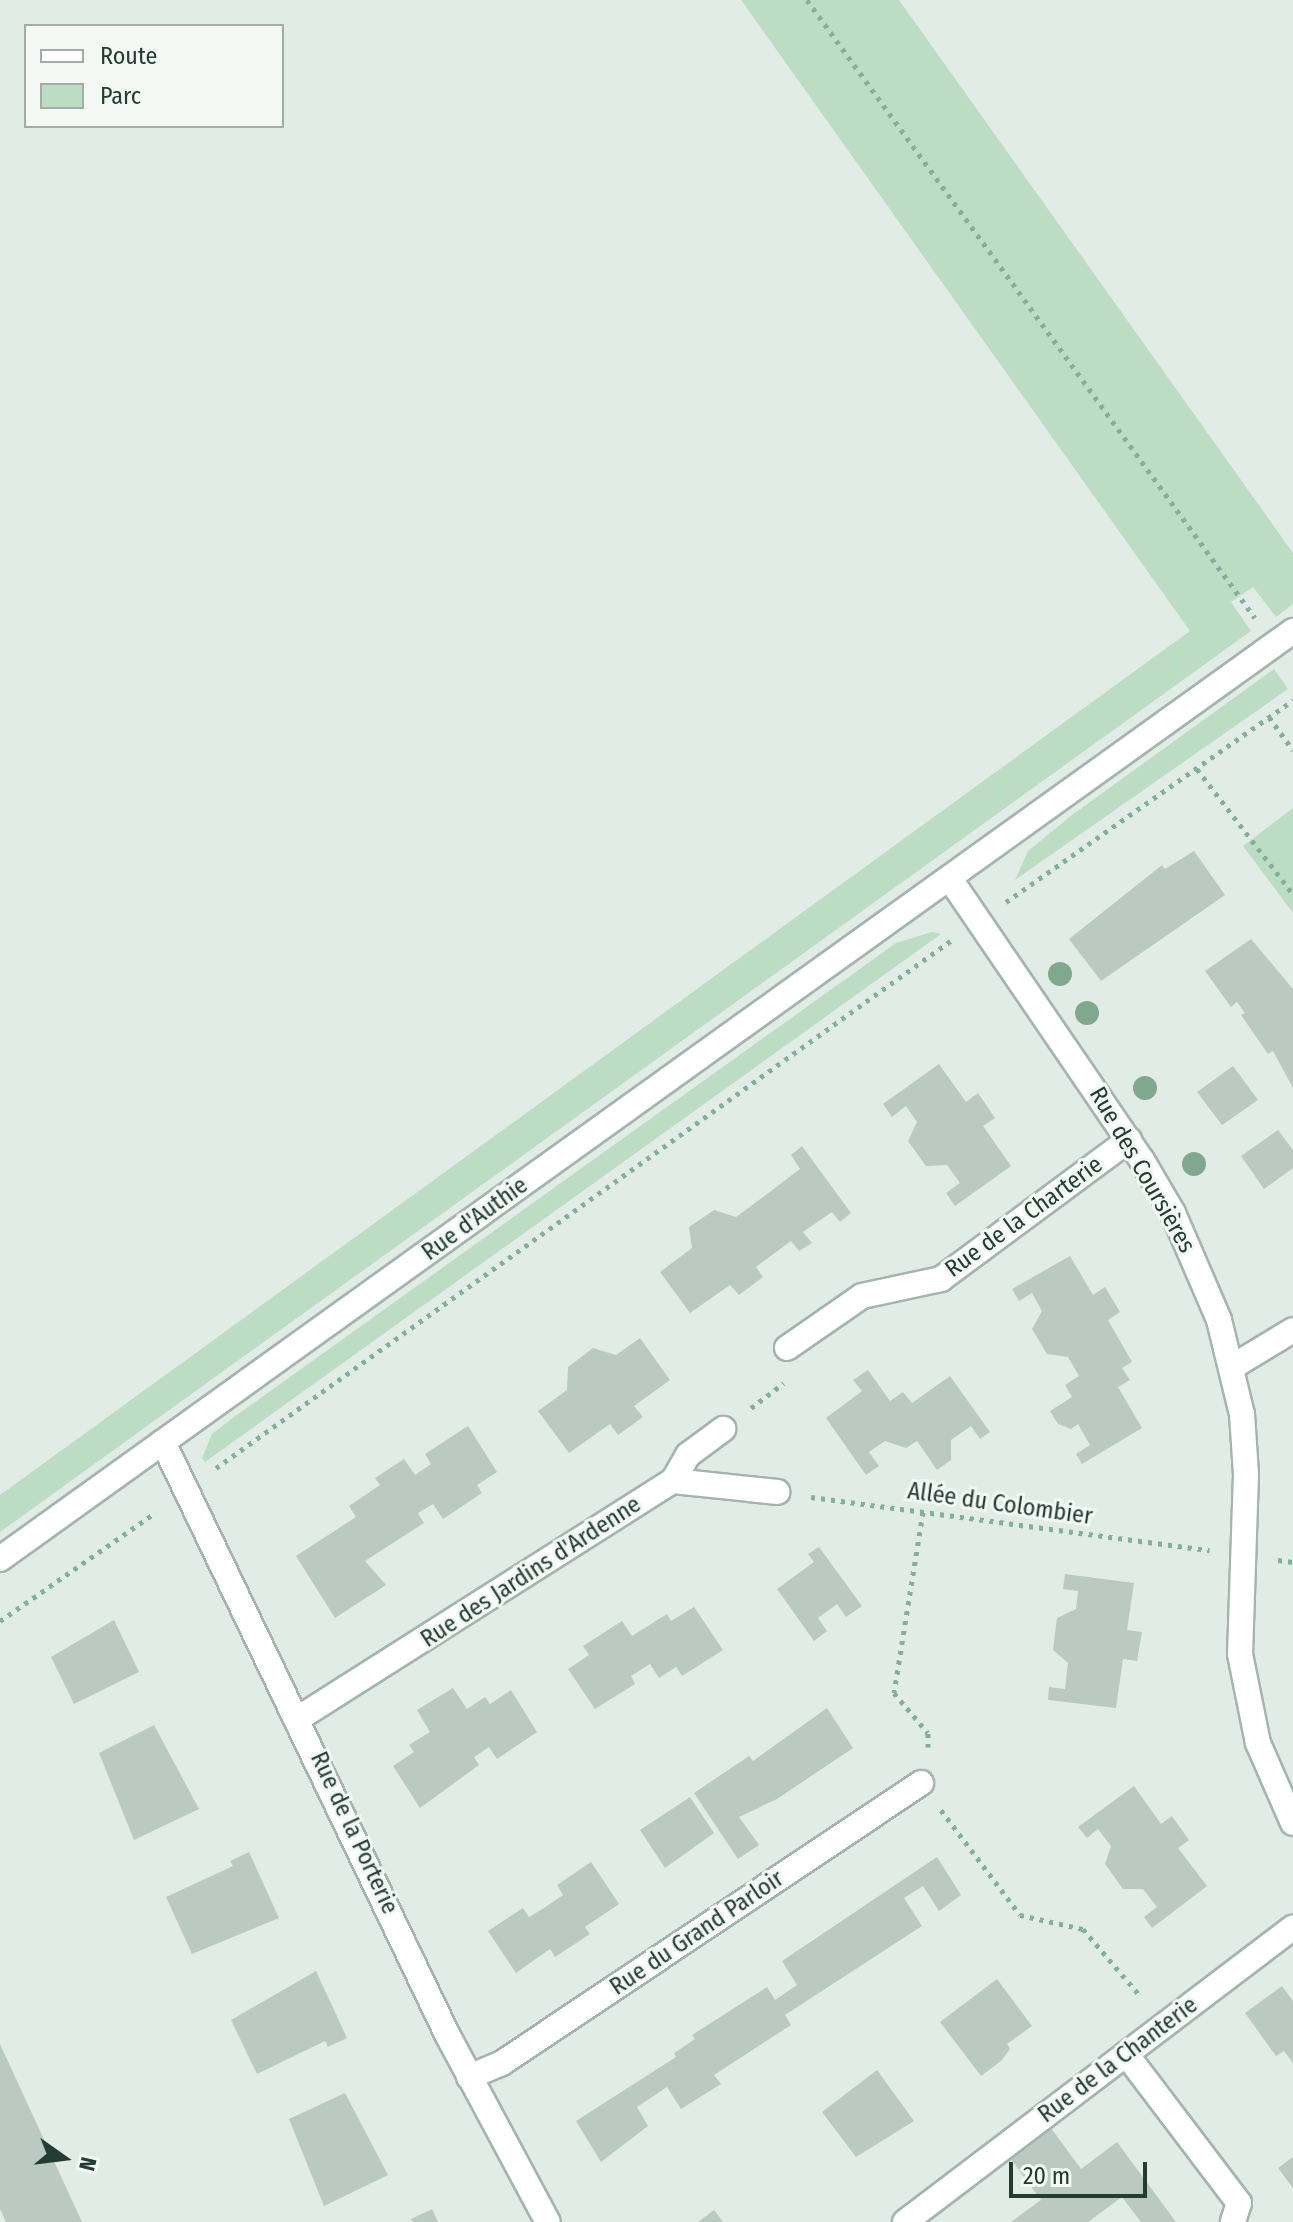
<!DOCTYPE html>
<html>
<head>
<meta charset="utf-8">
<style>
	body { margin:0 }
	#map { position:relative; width:1293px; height:2222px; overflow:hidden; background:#e2ece7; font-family:"Fira Sans Condensed",sans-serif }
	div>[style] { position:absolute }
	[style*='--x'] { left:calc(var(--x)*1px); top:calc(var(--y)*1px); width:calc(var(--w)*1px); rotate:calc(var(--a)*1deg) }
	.green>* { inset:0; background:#bcdcc3 }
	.building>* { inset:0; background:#bbc9c3 }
	.path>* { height:5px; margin-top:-2.5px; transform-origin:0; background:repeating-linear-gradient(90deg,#84ae9e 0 4px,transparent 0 10px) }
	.roads { filter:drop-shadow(2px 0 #a5b4ae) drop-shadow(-2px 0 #a5b4ae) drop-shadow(0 2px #a5b4ae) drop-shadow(0 -2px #a5b4ae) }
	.lane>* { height:24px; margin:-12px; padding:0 12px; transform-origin:12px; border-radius:12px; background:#fff }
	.street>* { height:24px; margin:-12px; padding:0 12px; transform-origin:12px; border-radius:12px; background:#fff }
	.secondary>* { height:24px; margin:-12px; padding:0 12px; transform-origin:12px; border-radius:12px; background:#fff }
	.trees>* { width:24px; height:24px; margin:-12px; border-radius:50%; background:#80a88e }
	span { translate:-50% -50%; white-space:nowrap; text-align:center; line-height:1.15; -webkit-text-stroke:6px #f3f8f5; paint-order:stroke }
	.street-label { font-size:24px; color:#233c34 }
	.legend { position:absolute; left:24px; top:24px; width:260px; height:104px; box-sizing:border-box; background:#f3f8f5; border:2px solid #a0ada8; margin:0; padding:10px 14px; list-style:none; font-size:24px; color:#233c34 }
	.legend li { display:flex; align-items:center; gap:16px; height:40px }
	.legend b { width:40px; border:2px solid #a0ada8 }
	.north { position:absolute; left:24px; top:2118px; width:80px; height:80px; -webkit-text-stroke:6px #f3f8f5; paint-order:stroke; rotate:104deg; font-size:22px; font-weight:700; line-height:32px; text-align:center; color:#233c34 }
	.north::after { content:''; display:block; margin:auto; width:28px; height:36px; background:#233c34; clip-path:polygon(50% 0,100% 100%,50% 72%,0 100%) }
	.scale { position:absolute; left:1009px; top:2162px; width:138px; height:36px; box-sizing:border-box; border:4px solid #233c34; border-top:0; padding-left:10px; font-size:24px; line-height:28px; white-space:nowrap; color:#233c34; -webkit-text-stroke:6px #f3f8f5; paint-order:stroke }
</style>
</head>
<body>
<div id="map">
	<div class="green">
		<div style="clip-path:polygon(741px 0,899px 0,1293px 553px,1293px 604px,1276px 617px,1253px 587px,1231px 602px,1251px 631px,0 1532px,0 1495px,1190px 631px)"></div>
		<div style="clip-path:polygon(1274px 669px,1288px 689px,1015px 880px,1028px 851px,1072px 815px)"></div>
		<div style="clip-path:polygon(1293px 808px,1293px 913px,1243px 846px)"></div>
		<div style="clip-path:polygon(932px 932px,941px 934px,205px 1462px,202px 1458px,212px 1434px,234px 1417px,896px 943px)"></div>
	</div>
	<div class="building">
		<div style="clip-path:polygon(1194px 851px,1225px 895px,1101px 981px,1069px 939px,1162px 865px,1165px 869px)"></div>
		<div style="clip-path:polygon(1251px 939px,1293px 989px,1293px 1088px,1273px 1051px,1268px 1054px,1241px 1015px,1245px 1013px,1237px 1002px,1231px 1007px,1205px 971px)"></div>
		<div style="clip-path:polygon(939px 1064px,966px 1102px,978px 1093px,995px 1118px,983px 1126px,1011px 1166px,955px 1206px,946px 1193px,960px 1183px,947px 1165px,926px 1166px,908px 1141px,917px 1122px,906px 1106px,892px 1117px,883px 1104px)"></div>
		<div style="clip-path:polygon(1233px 1066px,1258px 1100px,1222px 1125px,1197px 1092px)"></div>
		<div style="clip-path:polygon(1278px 1130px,1293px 1150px,1293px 1168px,1264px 1189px,1241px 1156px)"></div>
		<div style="clip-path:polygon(802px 1146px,851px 1213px,840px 1222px,832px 1212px,803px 1232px,812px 1243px,799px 1251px,791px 1241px,756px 1267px,763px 1277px,739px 1295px,730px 1285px,690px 1313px,660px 1272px,692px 1248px,689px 1227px,714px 1210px,736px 1217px,751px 1206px,800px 1169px,791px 1155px)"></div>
		<div style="clip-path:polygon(1070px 1256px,1093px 1295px,1105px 1287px,1120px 1312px,1108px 1320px,1132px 1362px,1122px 1368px,1130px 1380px,1118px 1387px,1142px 1428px,1082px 1464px,1076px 1454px,1090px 1445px,1078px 1424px,1071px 1429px,1058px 1424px,1050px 1411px,1072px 1397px,1065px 1385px,1079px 1376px,1068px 1357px,1047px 1354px,1032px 1329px,1042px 1311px,1032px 1293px,1019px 1301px,1012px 1289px)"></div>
		<div style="clip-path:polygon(640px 1338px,670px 1380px,634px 1406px,643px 1417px,618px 1435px,610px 1424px,569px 1453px,538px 1411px,567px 1390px,568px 1367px,593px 1348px,616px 1355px)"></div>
		<div style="clip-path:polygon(868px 1370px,890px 1401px,903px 1392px,912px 1403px,950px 1376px,990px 1432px,980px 1439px,971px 1426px,951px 1440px,951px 1460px,937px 1470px,917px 1441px,906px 1448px,885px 1441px,869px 1452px,879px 1466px,866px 1475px,826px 1418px,862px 1391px,853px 1380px)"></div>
		<div style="clip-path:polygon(468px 1426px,497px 1472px,477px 1485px,482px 1493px,443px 1519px,433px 1504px,418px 1513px,424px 1523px,365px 1561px,386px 1585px,335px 1618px,296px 1556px,356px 1517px,349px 1506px,380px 1485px,375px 1478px,404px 1459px,415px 1475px,431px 1464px,425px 1454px)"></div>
		<div style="clip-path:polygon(819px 1547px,862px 1606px,846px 1617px,837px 1604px,818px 1618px,827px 1631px,814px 1641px,777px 1589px,814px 1562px,808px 1554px)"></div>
		<div style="clip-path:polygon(1065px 1574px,1134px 1583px,1127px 1630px,1142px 1632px,1137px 1661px,1123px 1659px,1116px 1708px,1048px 1700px,1049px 1687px,1065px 1689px,1068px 1663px,1053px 1650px,1057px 1618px,1076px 1609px,1078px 1591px,1063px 1589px)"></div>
		<div style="clip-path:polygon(694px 1607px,723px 1650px,682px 1676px,676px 1667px,659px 1678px,650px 1664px,631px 1676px,635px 1684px,595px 1709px,568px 1669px,589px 1655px,583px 1646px,622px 1621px,632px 1636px,667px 1614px,671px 1621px)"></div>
		<div style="clip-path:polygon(114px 1620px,139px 1672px,74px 1704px,51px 1657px)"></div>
		<div style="clip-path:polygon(453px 1688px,467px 1709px,485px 1697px,490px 1704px,511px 1690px,537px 1732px,497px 1759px,489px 1747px,474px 1757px,479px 1765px,420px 1808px,393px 1766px,414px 1752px,409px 1745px,430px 1732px,417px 1710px)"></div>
		<div style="clip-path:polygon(827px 1708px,853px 1748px,777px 1799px,739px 1817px,759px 1845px,738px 1859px,694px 1793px,749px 1756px,753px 1761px)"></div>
		<div style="clip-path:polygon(154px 1725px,199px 1809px,134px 1840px,99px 1753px)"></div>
		<div style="clip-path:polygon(1134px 1786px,1161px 1824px,1172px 1816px,1189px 1840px,1178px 1848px,1207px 1886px,1152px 1928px,1144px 1917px,1157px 1907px,1143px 1889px,1123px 1889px,1105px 1864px,1111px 1846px,1098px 1829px,1087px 1838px,1078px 1827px)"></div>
		<div style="clip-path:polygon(690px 1797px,714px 1833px,665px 1868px,640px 1830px)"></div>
		<div style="clip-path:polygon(249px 1852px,279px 1918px,192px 1954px,166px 1897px,233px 1866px,230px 1861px)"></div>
		<div style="clip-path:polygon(937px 1857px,961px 1895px,939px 1911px,923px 1886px,904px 1898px,922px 1926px,785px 2015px,791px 2025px,714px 2075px,721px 2084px,681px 2109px,667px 2087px,637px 2107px,648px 2126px,601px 2162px,576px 2121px,676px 2057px,674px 2053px,695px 2039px,692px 2035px,767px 1987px,775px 2000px,797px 1985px,782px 1961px)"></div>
		<div style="clip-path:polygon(591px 1862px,619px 1904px,585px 1927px,590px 1934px,555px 1957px,550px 1949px,516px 1973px,488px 1931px,523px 1908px,529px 1917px,544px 1908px,563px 1895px,557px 1885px)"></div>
		<div style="clip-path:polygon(316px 1971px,347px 2038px,328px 2047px,325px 2041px,257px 2074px,231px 2020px)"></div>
		<div style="clip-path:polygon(997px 1979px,1032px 2026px,1007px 2044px,1010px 2049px,1001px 2061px,981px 2076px,940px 2022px)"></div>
		<div style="clip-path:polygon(1282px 1986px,1293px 2001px,1293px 2063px,1284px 2051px,1276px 2056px,1245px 2013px)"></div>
		<div style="clip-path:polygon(0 2044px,82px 2222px,6px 2222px,0 2209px)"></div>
		<div style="clip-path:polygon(877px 2070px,914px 2121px,856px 2157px,822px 2112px)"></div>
		<div style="clip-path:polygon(345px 2093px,388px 2175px,324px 2206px,289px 2119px)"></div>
		<div style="clip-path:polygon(1051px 2128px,1081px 2169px,1117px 2142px,1176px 2222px,1141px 2222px,1122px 2197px,1088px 2222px,1011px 2222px,1041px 2200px,1010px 2158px)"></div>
		<div style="clip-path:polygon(1293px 2157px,1293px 2188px,1278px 2168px)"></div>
		<div style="clip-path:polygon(432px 2209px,438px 2222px,413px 2222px,411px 2219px)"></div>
		<div style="clip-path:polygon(714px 2210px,723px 2222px,698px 2222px)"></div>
	</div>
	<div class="path">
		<div style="--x:807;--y:0;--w:763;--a:54.06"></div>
		<div style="--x:1269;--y:717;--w:41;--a:54"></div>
		<div style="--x:1197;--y:769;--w:158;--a:52.5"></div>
		<div style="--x:1006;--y:902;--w:351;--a:-35.1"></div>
		<div style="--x:751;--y:1408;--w:41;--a:-37.1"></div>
		<div style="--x:216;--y:1468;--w:906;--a:-35.66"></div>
		<div style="--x:811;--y:1497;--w:402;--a:7.6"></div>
		<div style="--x:923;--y:1512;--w:183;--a:99.1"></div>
		<div style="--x:894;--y:1693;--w:52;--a:49.6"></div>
		<div style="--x:928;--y:1733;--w:14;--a:90"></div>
		<div style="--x:1278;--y:1560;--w:15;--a:8"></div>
		<div style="--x:0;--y:1621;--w:190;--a:-34.9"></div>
		<div style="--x:941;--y:1810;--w:131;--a:53"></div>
		<div style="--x:1020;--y:1915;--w:65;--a:12.5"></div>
		<div style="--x:1083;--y:1929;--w:89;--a:49.5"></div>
	</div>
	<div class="roads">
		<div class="lane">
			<div style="--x:673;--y:1481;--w:30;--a:-60"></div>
			<div style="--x:688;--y:1455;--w:44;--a:-36.6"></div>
		</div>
		<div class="street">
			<div style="--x:950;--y:879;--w:340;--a:55.7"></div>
			<div style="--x:1142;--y:1160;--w:61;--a:59.7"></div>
			<div style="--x:1173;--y:1213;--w:116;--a:66.7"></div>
			<div style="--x:1219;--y:1320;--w:97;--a:76.3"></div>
			<div style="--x:1242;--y:1414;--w:60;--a:86.2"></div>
			<div style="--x:1246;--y:1474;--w:180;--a:91.9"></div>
			<div style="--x:1240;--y:1654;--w:91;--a:78.6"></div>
			<div style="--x:1258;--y:1743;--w:87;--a:66.4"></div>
			<div style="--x:787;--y:1348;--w:91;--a:-34.7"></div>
			<div style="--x:862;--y:1296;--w:81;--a:-12.1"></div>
			<div style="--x:941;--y:1279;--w:234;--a:-36.5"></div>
			<div style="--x:1232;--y:1367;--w:71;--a:-31.2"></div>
			<div style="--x:163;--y:1442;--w:657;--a:64.37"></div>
			<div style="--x:447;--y:2034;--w:213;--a:61.8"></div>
			<div style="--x:299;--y:1718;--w:443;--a:-32.4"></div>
			<div style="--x:673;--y:1481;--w:105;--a:6"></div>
			<div style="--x:1126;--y:2054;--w:187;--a:52.8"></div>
			<div style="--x:1239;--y:2203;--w:20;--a:108"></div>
			<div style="--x:469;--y:2077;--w:36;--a:-23"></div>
			<div style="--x:502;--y:2063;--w:504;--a:-33.75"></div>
			<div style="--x:905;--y:2222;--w:487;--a:-37.2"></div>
		</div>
		<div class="secondary">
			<div style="--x:0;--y:1559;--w:1592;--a:-35.67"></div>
		</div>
	</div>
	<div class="trees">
		<div style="left:1060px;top:974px"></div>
		<div style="left:1087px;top:1013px"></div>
		<div style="left:1145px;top:1088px"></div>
		<div style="left:1194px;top:1164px"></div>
	</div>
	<div class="street-label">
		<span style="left:1142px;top:1170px;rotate:60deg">Rue des Coursières</span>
		<span style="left:1024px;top:1217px;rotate:-36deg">Rue de la Charterie</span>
		<span style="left:475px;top:1219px;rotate:-36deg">Rue d'Authie</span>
		<span style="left:1000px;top:1504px;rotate:8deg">Allée du Colombier</span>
		<span style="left:531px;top:1572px;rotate:-33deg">Rue des Jardins d'Ardenne</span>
		<span style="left:354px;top:1833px;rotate:65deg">Rue de la Porterie</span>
		<span style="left:697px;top:1933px;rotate:-34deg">Rue du Grand Parloir</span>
		<span style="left:1118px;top:2060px;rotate:-37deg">Rue de la Chanterie</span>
	</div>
	<ul class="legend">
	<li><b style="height:10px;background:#fff"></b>Route</li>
	<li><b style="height:22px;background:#bcdcc3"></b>Parc</li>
	</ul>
	<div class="north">N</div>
	<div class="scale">20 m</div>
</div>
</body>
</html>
